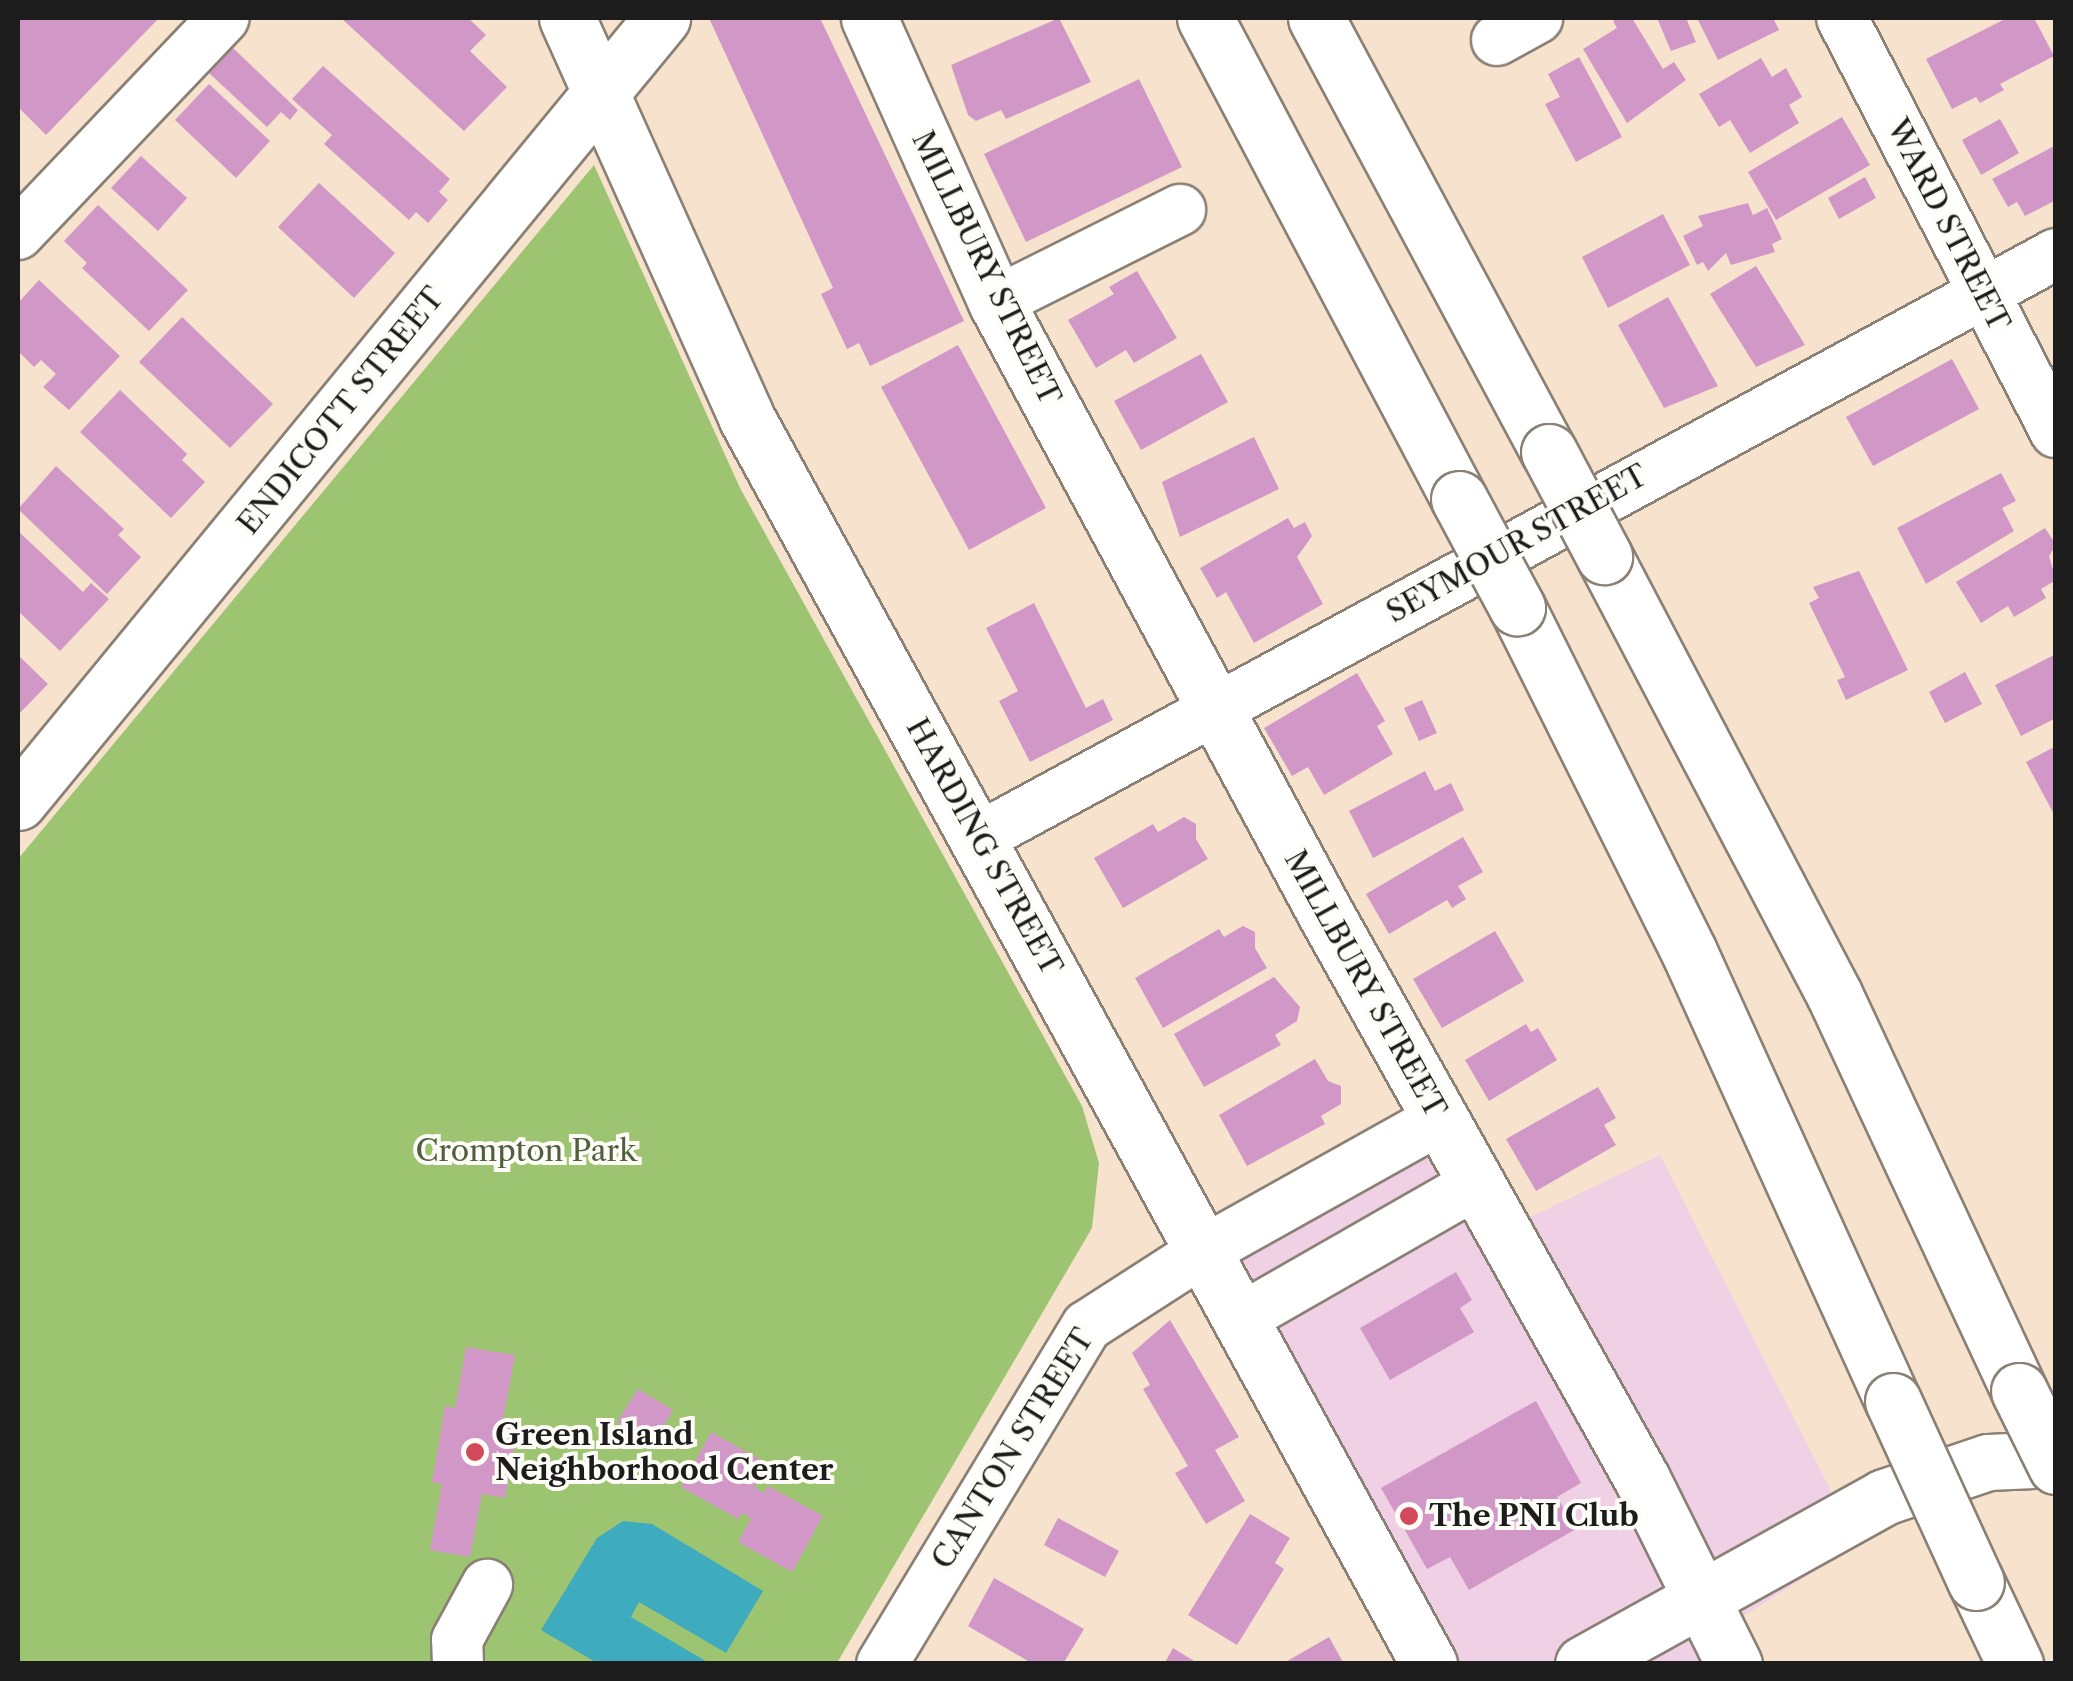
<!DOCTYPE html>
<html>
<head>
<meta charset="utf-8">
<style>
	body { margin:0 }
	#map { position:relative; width:2073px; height:1681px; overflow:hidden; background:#f7e3cd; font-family:"Libre Caslon Text",serif }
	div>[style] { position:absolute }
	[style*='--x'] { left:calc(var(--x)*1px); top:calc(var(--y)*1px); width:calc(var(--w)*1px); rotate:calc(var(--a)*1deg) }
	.built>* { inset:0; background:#f0d0e5 }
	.green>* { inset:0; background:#9dc470 }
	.water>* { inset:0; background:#3fabbe }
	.building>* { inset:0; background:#d198c7 }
	.roads { filter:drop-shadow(2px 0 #8a8074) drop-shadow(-2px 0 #8a8074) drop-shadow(0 2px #8a8074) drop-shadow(0 -2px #8a8074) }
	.minor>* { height:50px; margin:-25px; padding:0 25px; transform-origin:25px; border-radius:25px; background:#fff }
	.major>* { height:55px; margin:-27.5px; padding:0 27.5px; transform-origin:27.5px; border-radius:27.5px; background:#fff }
	.highway>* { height:55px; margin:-27.5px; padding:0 27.5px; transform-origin:27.5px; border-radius:27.5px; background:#fff }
	.bridges { filter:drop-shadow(2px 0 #8a8074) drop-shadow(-2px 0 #8a8074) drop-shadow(0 2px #8a8074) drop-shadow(0 -2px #8a8074) }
	.highway-bridge>* { height:55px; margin:-27.5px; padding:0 27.5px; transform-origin:27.5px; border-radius:27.5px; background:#fff }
	.dots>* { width:28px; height:28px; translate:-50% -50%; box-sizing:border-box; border:5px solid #fdfcf7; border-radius:50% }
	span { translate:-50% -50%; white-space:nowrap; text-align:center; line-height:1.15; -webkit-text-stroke:8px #fdfcf7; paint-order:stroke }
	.street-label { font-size:30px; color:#1c1c1c }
	.park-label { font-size:30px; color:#505f3e }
	.poi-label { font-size:30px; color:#1c1c1c; font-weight:700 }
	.left { translate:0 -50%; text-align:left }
	.frame { position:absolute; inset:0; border:20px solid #1c1c1c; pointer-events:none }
</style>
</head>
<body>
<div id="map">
	<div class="built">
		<div style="clip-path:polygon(1440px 1136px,1495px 1234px,1660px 1155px,1858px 1544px,1707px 1639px,1720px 1663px,1413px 1663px,1191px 1269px)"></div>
	</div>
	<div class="green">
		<div style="clip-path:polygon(594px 165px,740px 488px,1082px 1106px,1099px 1163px,1092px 1228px,837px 1663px,18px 1664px,18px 859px)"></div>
	</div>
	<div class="water">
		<div style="clip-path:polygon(623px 1521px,652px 1524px,763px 1591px,726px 1653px,639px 1602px,631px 1617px,709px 1663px,597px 1663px,541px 1630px,597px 1538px)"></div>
	</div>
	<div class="building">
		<div style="clip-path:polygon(18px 18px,159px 18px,46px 135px,18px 107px)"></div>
		<div style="clip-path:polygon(341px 18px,468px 18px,486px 35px,470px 51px,507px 87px,464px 131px)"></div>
		<div style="clip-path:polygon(709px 18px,820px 18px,964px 321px,870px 366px,859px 343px,847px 349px,821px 294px,833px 288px)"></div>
		<div style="clip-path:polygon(1059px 18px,1091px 82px,1006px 119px,1001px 110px,976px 121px,968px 115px,951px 65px)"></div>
		<div style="clip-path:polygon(1619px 18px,1632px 18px,1663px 69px,1674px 62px,1686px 80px,1627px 123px,1583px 49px,1617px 28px,1613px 21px)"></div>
		<div style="clip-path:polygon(1657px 18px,1686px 18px,1696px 42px,1671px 51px)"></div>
		<div style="clip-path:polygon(1697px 18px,1773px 18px,1779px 30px,1718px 60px)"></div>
		<div style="clip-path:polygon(2007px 18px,2034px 18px,2054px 56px,2000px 84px,2004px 90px,1980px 103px,1976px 97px,1952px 109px,1926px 59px)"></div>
		<div style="clip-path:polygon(233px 48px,298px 110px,290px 120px,281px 112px,267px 127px,209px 73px)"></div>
		<div style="clip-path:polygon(1579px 57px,1622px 137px,1576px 162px,1545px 104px,1560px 97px,1548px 74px)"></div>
		<div style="clip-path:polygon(1761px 58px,1772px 77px,1786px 68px,1802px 97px,1789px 105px,1799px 123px,1750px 153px,1730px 120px,1719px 127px,1699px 94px)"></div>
		<div style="clip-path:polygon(323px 66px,450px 179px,439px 192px,448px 200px,428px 223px,416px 212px,409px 220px,324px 144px,332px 135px,292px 99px)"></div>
		<div style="clip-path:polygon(1139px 79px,1182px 167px,1026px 242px,984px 154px)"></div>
		<div style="clip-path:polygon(209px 84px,270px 141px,236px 178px,175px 120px)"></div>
		<div style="clip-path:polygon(1842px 117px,1870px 165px,1776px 220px,1748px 172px)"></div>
		<div style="clip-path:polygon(2000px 119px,2019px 153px,1981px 175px,1962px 140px)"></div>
		<div style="clip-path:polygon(2056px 145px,2056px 200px,2025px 216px,2017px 202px,2008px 207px,1992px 179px)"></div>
		<div style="clip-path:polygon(141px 156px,187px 198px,158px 231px,111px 188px)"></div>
		<div style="clip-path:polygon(1865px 177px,1876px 198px,1839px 219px,1828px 198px)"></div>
		<div style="clip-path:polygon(319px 183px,395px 253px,354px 298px,278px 227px)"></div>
		<div style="clip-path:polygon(1748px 203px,1753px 215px,1767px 208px,1782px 239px,1772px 244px,1775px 252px,1731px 265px,1726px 253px,1708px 271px,1703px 262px,1697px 265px,1683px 236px,1703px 226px,1698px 216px)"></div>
		<div style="clip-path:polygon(98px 205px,188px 290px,149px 331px,82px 268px,87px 263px,64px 241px)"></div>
		<div style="clip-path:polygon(1663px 214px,1690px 265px,1608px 308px,1582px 257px)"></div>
		<div style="clip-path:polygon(1756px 266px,1805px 345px,1756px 367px,1710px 294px)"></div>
		<div style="clip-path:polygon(1137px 271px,1177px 338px,1134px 363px,1126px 350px,1096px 368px,1068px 320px,1114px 294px,1109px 287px)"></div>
		<div style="clip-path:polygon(39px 280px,120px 356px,69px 410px,43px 387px,56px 374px,41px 360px,34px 367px,18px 351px,18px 303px)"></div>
		<div style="clip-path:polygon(1668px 297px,1718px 386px,1664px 408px,1618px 325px)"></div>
		<div style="clip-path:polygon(182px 317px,273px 404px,230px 448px,139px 362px)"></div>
		<div style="clip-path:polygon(958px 345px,1046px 508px,969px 550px,881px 387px)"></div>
		<div style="clip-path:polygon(1201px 354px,1228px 402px,1141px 450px,1114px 401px)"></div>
		<div style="clip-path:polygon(1952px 359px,1979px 409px,1873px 466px,1846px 417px)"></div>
		<div style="clip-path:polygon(120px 390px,187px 454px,182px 460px,205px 482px,171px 518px,80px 432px)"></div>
		<div style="clip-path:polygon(1254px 437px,1279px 489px,1180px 537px,1162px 482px)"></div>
		<div style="clip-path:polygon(56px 466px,124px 529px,118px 535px,141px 557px,107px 594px,18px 509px)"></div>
		<div style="clip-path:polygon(2001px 473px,2016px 501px,2002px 508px,2014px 531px,1926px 584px,1897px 528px)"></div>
		<div style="clip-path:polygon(1288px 518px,1294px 528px,1305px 522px,1312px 536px,1297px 557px,1323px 604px,1254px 643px,1226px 592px,1217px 598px,1200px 568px)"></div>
		<div style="clip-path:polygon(2045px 528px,2056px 545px,2049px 556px,2056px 580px,2041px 589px,2046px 598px,2014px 617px,2008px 606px,1981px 623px,1956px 582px)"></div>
		<div style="clip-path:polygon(18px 531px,83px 592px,91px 583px,109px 599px,60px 651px,18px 611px)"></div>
		<div style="clip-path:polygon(1859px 571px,1908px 670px,1846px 700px,1837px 680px,1845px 677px,1809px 603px,1819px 598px,1813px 587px)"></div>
		<div style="clip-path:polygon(1034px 603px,1086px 708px,1103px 699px,1113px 720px,1030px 762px,999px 701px,1018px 691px,986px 628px)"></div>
		<div style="clip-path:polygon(2056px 654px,2056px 718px,2021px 736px,1995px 685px)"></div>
		<div style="clip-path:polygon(18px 655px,48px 684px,18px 715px)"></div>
		<div style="clip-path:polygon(1965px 672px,1982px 704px,1945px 723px,1929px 692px)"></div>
		<div style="clip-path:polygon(1357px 673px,1385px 721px,1377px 726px,1393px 754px,1324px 795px,1308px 767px,1292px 776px,1264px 728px)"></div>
		<div style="clip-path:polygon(1422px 700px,1437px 733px,1419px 741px,1404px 708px)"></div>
		<div style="clip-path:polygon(2056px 746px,2056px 818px,2026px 762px)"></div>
		<div style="clip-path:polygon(1425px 771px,1435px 791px,1451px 783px,1464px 810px,1373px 858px,1349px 811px)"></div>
		<div style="clip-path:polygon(1184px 817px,1196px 824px,1196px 839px,1208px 859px,1123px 908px,1094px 858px,1153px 824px,1158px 832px)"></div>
		<div style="clip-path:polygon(1463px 837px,1483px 872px,1458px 886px,1466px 899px,1452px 908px,1447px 900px,1389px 934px,1366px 894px)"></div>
		<div style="clip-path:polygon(1243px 926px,1255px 932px,1255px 948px,1267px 968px,1163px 1028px,1135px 978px,1219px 929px,1224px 937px)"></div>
		<div style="clip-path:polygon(1495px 931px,1524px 981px,1442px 1028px,1413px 979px)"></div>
		<div style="clip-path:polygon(1274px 977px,1300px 1007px,1297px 1021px,1275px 1035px,1281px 1045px,1204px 1087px,1174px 1034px)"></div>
		<div style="clip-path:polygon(1526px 1024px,1531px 1032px,1538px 1028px,1557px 1060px,1489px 1101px,1465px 1060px)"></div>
		<div style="clip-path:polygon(1315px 1059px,1328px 1081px,1341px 1086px,1341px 1104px,1321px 1116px,1325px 1124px,1247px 1166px,1219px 1115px)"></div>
		<div style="clip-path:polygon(1598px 1087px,1616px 1118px,1604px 1125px,1616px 1145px,1536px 1191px,1506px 1139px)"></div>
		<div style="clip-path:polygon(1456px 1272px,1472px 1300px,1460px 1308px,1474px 1332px,1390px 1380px,1360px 1328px)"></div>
		<div style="clip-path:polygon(1170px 1320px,1239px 1437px,1215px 1450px,1245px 1501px,1206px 1524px,1175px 1473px,1188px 1466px,1143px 1389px,1150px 1385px,1132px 1353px)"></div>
		<div style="clip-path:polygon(466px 1347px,515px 1355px,503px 1420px,519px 1423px,505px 1498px,482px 1494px,470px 1557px,430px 1550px,442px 1484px,432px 1482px,445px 1406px,455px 1408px)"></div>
		<div style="clip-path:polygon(638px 1389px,673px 1410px,653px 1444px,617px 1422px)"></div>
		<div style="clip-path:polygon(1536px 1401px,1581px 1483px,1557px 1497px,1576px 1529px,1469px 1590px,1450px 1557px,1427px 1569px,1381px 1488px)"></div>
		<div style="clip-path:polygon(711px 1432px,767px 1463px,754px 1487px,764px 1493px,768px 1486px,823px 1516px,792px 1572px,738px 1542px,751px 1518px,742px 1513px,738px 1519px,681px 1487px)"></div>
		<div style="clip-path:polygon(1250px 1514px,1290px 1538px,1275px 1563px,1284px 1569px,1237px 1645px,1188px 1615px)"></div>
		<div style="clip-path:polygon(1058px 1518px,1119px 1551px,1105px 1577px,1044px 1545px)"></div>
		<div style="clip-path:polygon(994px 1578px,1084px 1629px,1063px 1664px,1033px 1664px,968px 1626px)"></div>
		<div style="clip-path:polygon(1329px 1637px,1344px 1664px,1282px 1664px)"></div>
		<div style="clip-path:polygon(1173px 1648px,1199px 1664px,1164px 1664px)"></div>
	</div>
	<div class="roads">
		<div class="minor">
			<div style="--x:1842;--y:18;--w:466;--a:62.7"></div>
			<div style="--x:1497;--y:40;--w:46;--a:-28.8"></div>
			<div style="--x:18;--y:234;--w:298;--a:-46.4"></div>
			<div style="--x:996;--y:302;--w:206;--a:-26.6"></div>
			<div style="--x:980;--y:837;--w:1224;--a:-28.45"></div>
			<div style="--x:1240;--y:1319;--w:272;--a:-29.8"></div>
			<div style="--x:458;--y:1664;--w:24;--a:-92"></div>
			<div style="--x:457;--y:1640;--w:63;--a:-61.4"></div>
			<div style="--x:882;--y:1664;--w:395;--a:-58.8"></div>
			<div style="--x:1087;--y:1326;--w:137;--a:-32.8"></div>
			<div style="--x:1202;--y:1252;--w:273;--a:-29.2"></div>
		</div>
		<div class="major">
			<div style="--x:567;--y:18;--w:437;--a:65.8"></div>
			<div style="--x:746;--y:417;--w:1422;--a:61.29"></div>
			<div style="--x:869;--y:18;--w:311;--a:65.9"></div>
			<div style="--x:996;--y:302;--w:692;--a:61.69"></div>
			<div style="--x:1324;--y:911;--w:651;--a:60.76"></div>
			<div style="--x:1642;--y:1479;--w:207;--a:63.6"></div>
			<div style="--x:18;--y:802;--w:1015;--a:-50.6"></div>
			<div style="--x:1583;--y:1664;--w:344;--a:-29"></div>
			<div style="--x:1884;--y:1497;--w:110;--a:-18.6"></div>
			<div style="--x:1988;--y:1462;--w:68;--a:-2.5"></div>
		</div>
		<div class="highway">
			<div style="--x:1205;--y:18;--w:544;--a:62.16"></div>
			<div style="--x:1316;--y:18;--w:493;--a:61.8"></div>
			<div style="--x:1604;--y:556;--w:495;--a:62.3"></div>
			<div style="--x:1834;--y:994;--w:438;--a:65"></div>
			<div style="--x:1517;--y:607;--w:385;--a:63.5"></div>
			<div style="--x:1689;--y:952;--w:493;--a:65.6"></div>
			<div style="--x:1976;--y:1582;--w:91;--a:64.6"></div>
		</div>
	</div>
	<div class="bridges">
		<div class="highway-bridge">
			<div style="--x:1549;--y:452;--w:118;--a:62.1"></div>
			<div style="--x:1459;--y:499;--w:123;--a:61.8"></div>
			<div style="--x:2019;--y:1391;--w:84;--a:63.7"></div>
			<div style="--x:1893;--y:1401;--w:199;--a:65.4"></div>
		</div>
	</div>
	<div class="dots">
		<div style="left:475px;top:1452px;background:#d1495b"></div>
		<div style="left:1409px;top:1516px;background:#d1495b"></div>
	</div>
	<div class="street-label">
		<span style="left:1948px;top:225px;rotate:63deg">WARD STREET</span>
		<span style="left:986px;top:268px;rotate:64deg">MILLBURY STREET</span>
		<span style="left:341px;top:411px;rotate:-51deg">ENDICOTT STREET</span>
		<span style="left:1517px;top:544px;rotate:-29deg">SEYMOUR STREET</span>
		<span style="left:984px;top:847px;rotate:61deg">HARDING STREET</span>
		<span style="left:1365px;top:984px;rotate:61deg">MILLBURY STREET</span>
		<span style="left:1013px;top:1449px;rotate:-58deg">CANTON STREET</span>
	</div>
	<div class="park-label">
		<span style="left:526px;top:1151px">Crompton Park</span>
	</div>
	<div class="poi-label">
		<span class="left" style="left:495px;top:1452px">Green Island<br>Neighborhood Center</span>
		<span class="left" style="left:1429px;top:1516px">The PNI Club</span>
	</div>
	<div class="frame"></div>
</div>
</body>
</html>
